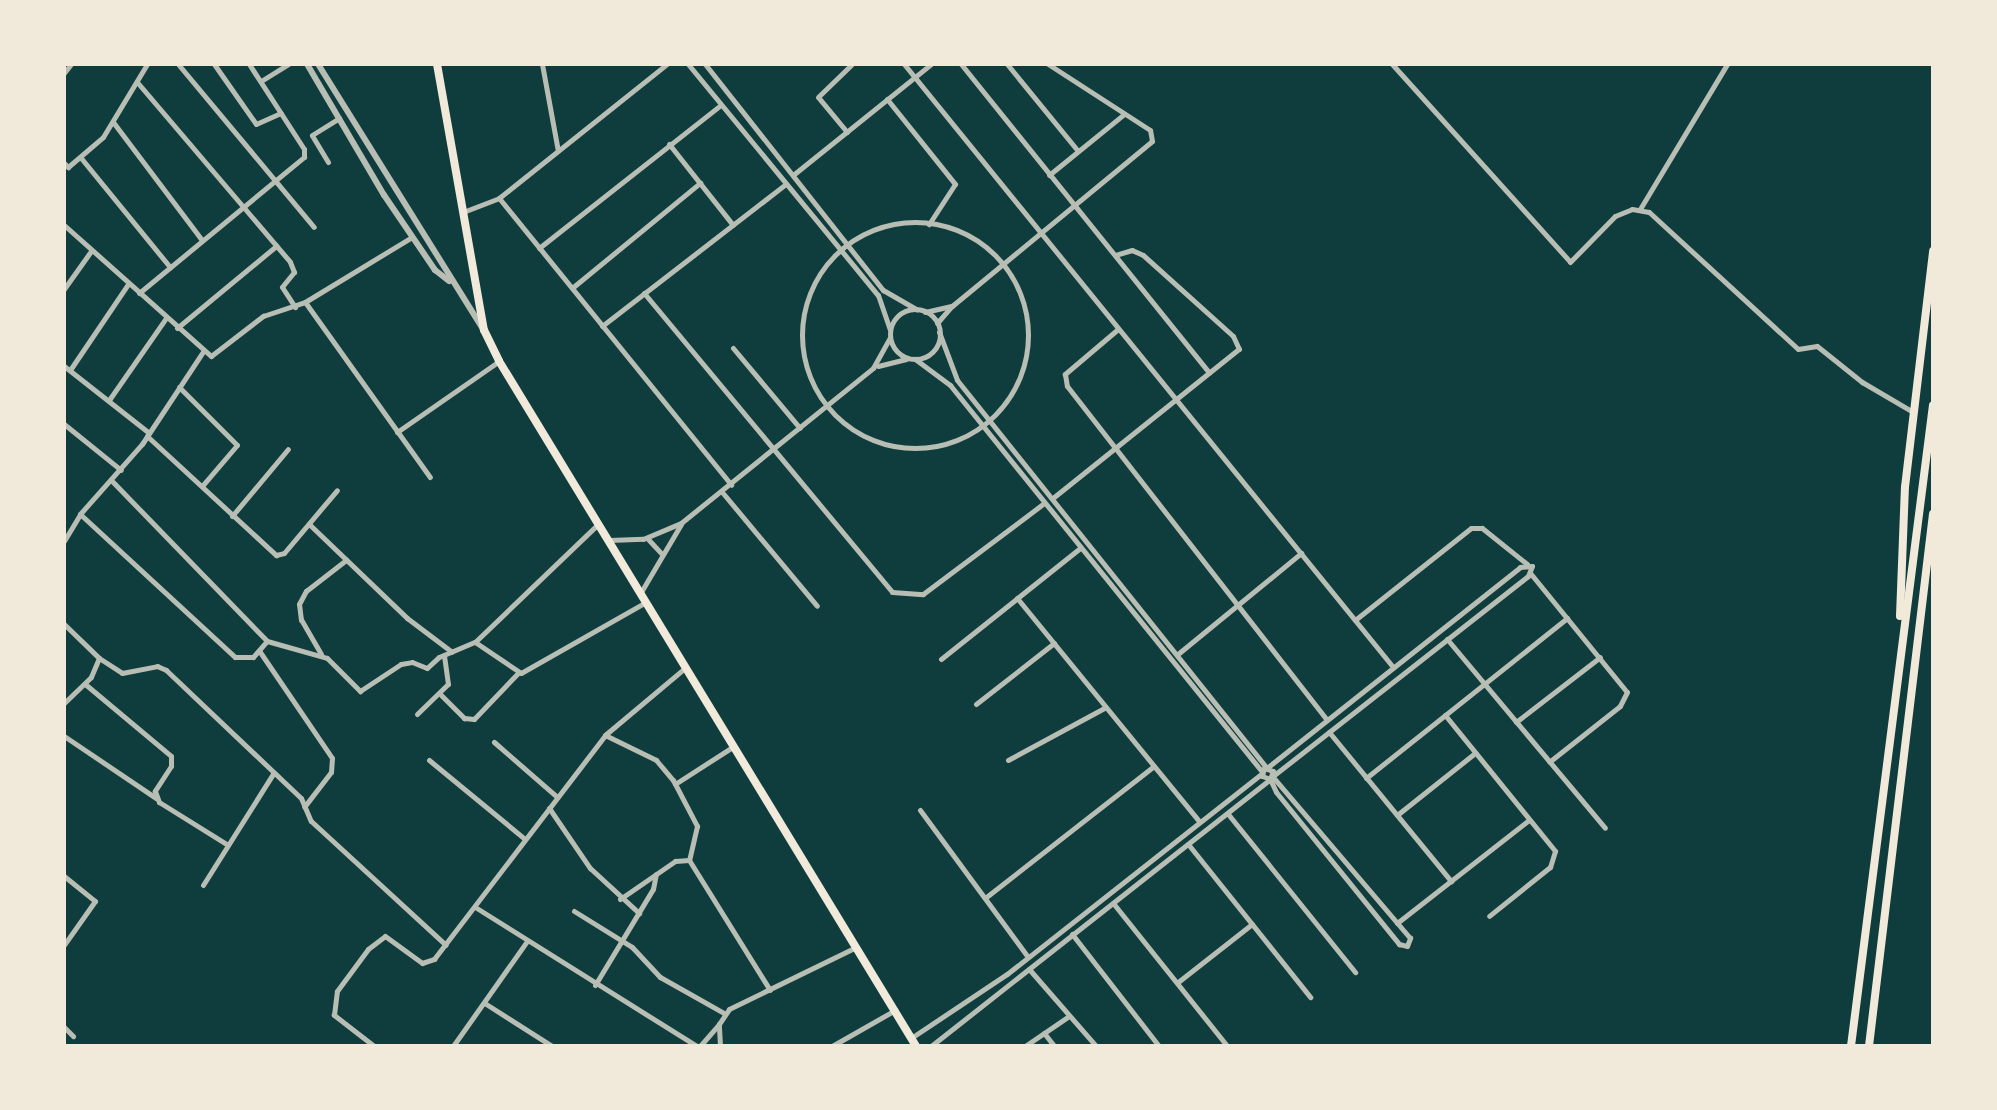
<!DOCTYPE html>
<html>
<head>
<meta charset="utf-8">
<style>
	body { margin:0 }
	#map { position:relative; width:1997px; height:1110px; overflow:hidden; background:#0f3d3e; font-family:"Nunito Sans",sans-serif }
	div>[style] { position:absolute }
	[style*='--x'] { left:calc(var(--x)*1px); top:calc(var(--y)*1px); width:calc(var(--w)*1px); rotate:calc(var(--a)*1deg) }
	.minor>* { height:5px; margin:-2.5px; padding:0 2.5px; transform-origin:2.5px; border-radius:2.5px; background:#b8beb3 }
	.minor>.ring { margin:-2.5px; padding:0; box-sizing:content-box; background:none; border:5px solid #b8beb3; border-radius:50% }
	.tertiary>* { height:6px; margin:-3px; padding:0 3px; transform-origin:3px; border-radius:3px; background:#b8beb3 }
	.primary>* { height:8px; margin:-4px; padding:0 4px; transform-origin:4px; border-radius:4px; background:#f1e9da }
	.trunk>* { height:8px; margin:-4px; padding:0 4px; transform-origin:4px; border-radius:4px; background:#f1e9da }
	span { translate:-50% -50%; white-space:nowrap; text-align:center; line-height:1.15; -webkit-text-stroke:6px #f1e9da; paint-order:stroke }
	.frame { position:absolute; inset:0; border:66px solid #f1e9da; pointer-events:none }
</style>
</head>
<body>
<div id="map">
	<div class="minor">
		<div style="--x:178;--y:64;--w:212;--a:50.2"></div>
		<div style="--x:214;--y:64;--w:73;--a:55"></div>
		<div style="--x:256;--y:124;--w:27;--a:-24"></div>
		<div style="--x:542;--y:64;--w:88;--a:79.6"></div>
		<div style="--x:688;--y:64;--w:299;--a:50.6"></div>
		<div style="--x:878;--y:295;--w:37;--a:71"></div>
		<div style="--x:705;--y:64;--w:288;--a:51.8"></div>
		<div style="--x:883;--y:290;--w:39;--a:30"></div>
		<div style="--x:904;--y:64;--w:776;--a:50.96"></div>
		<div style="--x:961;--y:64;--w:396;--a:51.2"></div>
		<div style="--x:1007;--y:64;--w:112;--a:50.8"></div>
		<div style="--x:1392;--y:64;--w:266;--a:48"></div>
		<div style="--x:1570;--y:262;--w:64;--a:-45.6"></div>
		<div style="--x:1615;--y:216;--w:18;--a:-22"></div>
		<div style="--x:1632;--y:209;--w:17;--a:10"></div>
		<div style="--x:1649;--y:212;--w:202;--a:42.6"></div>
		<div style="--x:1798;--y:349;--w:19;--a:-9"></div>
		<div style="--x:1817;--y:346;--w:58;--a:38.7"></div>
		<div style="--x:1862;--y:382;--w:59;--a:30.5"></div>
		<div style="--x:64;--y:73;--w:11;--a:-52"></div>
		<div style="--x:261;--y:81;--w:32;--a:-32"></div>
		<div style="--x:137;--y:82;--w:236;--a:49.6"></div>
		<div style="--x:290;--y:262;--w:11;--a:68"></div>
		<div style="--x:294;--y:272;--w:19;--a:129"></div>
		<div style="--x:282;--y:287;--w:24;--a:57"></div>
		<div style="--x:887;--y:99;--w:109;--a:51.3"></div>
		<div style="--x:955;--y:184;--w:48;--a:123"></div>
		<div style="--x:113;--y:122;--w:148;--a:53"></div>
		<div style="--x:847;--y:132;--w:45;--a:-129.6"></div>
		<div style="--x:818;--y:97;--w:47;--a:-44.1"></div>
		<div style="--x:669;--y:144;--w:103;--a:51.7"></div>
		<div style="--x:81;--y:158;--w:141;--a:50.8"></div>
		<div style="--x:328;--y:162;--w:31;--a:-121"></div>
		<div style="--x:312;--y:135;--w:32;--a:-32"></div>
		<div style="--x:64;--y:163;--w:6;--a:45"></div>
		<div style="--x:68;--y:167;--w:46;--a:-40.6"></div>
		<div style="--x:103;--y:137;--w:85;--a:-58.9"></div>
		<div style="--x:793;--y:175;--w:177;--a:-38.8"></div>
		<div style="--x:1049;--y:175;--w:97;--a:-39.1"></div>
		<div style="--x:499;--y:198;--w:369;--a:51"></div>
		<div style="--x:1640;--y:209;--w:169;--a:-59"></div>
		<div style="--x:463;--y:212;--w:39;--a:-21"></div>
		<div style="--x:499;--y:198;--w:215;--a:-38.6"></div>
		<div class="ring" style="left:802px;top:222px;width:221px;height:221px"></div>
		<div style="--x:64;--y:225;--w:197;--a:41.7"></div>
		<div style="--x:211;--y:356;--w:66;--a:-37.6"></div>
		<div style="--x:263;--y:316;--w:44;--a:-18.4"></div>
		<div style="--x:305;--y:302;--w:125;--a:-31.3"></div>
		<div style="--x:539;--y:248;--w:231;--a:-38.2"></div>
		<div style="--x:572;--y:288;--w:166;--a:-39.4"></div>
		<div style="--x:64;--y:289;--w:47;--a:-54.6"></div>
		<div style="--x:139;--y:293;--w:214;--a:-39.5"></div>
		<div style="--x:304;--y:157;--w:8;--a:-90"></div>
		<div style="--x:304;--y:149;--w:101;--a:-122.9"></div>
		<div style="--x:644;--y:293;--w:388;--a:50.3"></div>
		<div style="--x:892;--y:592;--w:31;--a:4"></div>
		<div style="--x:923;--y:594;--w:151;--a:-36.9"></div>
		<div style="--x:305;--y:302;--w:215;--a:54.5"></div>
		<div class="ring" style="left:890px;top:309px;width:45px;height:45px"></div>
		<div style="--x:925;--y:312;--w:28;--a:-13"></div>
		<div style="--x:952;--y:306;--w:259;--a:-39.5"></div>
		<div style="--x:1152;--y:141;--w:11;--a:-100"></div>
		<div style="--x:1150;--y:130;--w:121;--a:-147.1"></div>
		<div style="--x:937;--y:323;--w:21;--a:-49"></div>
		<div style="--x:602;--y:326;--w:232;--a:-37.7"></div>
		<div style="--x:177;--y:328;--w:129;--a:-39.6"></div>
		<div style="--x:1118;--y:329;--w:70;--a:139.7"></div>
		<div style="--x:1065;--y:374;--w:12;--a:81"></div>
		<div style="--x:1067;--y:386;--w:423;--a:52.1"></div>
		<div style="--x:939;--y:332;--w:51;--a:69.4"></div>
		<div style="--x:957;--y:380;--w:495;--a:51.4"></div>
		<div style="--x:733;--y:348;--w:104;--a:50.1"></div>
		<div style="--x:915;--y:359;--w:44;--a:36.6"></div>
		<div style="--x:950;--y:385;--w:496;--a:51.1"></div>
		<div style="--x:64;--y:366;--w:108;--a:38.2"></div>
		<div style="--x:878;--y:366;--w:29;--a:-14"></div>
		<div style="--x:70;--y:370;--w:104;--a:-56"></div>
		<div style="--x:179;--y:387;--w:82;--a:45"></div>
		<div style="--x:237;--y:445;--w:54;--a:130.5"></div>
		<div style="--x:109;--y:400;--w:100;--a:-55.2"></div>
		<div style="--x:64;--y:424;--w:73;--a:38.9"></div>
		<div style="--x:397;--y:432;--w:124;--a:-34.8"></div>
		<div style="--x:147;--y:436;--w:176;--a:42.7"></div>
		<div style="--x:276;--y:555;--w:8;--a:-14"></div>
		<div style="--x:284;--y:553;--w:82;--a:-49.9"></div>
		<div style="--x:111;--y:480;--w:224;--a:45.9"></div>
		<div style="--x:267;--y:641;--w:62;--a:15.8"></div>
		<div style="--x:327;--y:658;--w:47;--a:45"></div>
		<div style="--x:360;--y:691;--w:49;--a:-33.4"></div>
		<div style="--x:401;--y:664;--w:11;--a:-10"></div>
		<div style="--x:412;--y:662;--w:16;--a:22"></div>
		<div style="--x:427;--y:668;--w:16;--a:-43"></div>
		<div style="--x:439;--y:657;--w:39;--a:-23"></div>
		<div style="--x:475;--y:642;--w:55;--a:34"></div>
		<div style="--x:521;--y:673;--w:144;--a:-29.6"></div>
		<div style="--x:722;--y:492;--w:148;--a:50.2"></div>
		<div style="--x:1054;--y:497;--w:237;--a:-38.7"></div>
		<div style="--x:1239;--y:349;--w:14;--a:-115"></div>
		<div style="--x:1233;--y:336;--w:121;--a:-138"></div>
		<div style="--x:1143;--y:255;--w:12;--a:-156"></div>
		<div style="--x:1132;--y:250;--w:17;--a:163"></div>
		<div style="--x:80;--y:514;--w:211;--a:42.7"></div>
		<div style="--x:235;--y:657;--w:18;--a:0"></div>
		<div style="--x:253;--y:657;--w:21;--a:-49"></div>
		<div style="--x:232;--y:516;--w:87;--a:-50.1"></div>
		<div style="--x:309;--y:524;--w:136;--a:43.8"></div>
		<div style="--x:407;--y:618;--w:56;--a:37.1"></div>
		<div style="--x:647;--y:538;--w:22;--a:47"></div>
		<div style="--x:609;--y:540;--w:34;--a:-2"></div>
		<div style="--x:643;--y:539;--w:41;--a:-22.8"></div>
		<div style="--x:681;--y:523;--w:247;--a:-38.9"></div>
		<div style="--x:873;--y:368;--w:35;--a:-61"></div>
		<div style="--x:64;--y:541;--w:31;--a:-59"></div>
		<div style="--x:80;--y:514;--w:94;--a:-48.5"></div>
		<div style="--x:142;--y:444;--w:109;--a:-56.6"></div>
		<div style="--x:1531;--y:574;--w:152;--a:50.9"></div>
		<div style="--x:1627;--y:692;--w:16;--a:117"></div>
		<div style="--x:1620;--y:706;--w:90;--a:141.7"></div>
		<div style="--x:641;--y:592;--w:79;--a:-59.5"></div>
		<div style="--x:1017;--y:598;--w:288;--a:50.8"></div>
		<div style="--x:1355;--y:620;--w:148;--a:-38.4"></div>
		<div style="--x:1471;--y:528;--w:11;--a:0"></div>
		<div style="--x:1482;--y:528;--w:58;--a:38.7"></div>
		<div style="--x:64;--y:624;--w:49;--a:44.2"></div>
		<div style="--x:99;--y:658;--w:21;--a:113"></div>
		<div style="--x:91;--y:677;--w:37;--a:136"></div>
		<div style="--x:1447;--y:639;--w:246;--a:50.1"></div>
		<div style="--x:475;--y:642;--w:170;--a:-43.8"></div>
		<div style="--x:260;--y:652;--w:128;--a:55.8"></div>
		<div style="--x:332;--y:758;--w:14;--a:94"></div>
		<div style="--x:331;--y:772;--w:44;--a:127.6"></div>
		<div style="--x:1179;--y:653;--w:158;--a:-39.3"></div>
		<div style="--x:321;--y:654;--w:39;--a:-120"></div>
		<div style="--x:301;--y:620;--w:16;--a:-97"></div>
		<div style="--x:299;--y:604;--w:15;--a:-62"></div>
		<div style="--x:306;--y:591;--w:51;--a:-37.8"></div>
		<div style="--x:99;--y:658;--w:27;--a:33"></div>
		<div style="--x:122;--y:673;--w:36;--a:-11"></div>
		<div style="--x:157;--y:666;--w:10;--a:24"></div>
		<div style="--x:166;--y:670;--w:186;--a:43.5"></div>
		<div style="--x:301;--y:798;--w:25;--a:67"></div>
		<div style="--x:311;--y:821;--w:183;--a:42.6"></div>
		<div style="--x:941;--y:659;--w:178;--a:-38.6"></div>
		<div style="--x:85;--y:684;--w:112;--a:39.9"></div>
		<div style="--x:171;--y:756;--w:10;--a:90"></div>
		<div style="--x:171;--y:766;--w:30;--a:123"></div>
		<div style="--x:155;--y:791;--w:12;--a:70"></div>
		<div style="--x:159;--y:802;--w:81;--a:31.9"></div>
		<div style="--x:441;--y:695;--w:33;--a:45"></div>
		<div style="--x:464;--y:718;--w:10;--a:6"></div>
		<div style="--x:474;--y:719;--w:64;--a:-46.3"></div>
		<div style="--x:976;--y:704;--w:99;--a:-38"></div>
		<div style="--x:417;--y:714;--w:43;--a:-44.1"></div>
		<div style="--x:448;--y:684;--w:29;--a:-98"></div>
		<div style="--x:1445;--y:715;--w:175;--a:51"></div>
		<div style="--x:1555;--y:851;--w:17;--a:107"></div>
		<div style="--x:1550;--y:867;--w:78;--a:141.2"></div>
		<div style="--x:1516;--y:722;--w:106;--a:-37.7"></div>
		<div style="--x:1329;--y:732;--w:193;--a:50.7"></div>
		<div style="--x:605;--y:735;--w:57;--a:26.1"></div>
		<div style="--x:656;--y:760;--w:26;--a:50"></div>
		<div style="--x:673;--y:780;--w:52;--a:62.4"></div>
		<div style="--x:697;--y:826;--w:35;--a:103"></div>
		<div style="--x:64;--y:736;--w:111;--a:34"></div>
		<div style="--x:494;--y:742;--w:84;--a:41.1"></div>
		<div style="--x:429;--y:760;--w:124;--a:39.5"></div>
		<div style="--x:1008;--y:760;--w:111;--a:-28.4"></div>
		<div style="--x:1268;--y:767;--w:322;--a:-38.4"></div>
		<div style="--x:1520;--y:567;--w:12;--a:-5"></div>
		<div style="--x:1532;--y:566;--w:11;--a:112"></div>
		<div style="--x:1528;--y:576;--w:323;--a:141.9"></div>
		<div style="--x:1366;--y:778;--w:257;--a:-38.5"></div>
		<div style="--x:1270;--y:779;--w:9;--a:-159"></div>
		<div style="--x:1262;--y:776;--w:8;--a:-76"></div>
		<div style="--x:1264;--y:768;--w:9;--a:18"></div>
		<div style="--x:1273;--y:771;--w:9;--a:111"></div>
		<div style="--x:1270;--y:779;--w:14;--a:65"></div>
		<div style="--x:1276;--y:792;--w:196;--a:51"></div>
		<div style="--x:1399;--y:944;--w:8;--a:14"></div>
		<div style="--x:1407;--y:946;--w:9;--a:-69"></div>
		<div style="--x:1410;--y:938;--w:211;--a:-130.4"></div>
		<div style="--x:675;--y:784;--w:70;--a:-32.8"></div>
		<div style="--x:549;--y:808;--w:73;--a:55.7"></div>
		<div style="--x:590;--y:868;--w:67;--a:42.6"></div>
		<div style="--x:920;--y:810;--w:182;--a:53.7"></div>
		<div style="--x:1228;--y:814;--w:203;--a:51.2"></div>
		<div style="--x:1397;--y:815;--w:100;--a:-38.5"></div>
		<div style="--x:1188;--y:844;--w:196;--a:51.4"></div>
		<div style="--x:64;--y:876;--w:40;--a:39"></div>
		<div style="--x:95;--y:901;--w:54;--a:125.2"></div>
		<div style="--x:203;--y:885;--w:131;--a:-57.8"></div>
		<div style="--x:985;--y:898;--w:214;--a:-38"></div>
		<div style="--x:620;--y:899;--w:67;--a:-34.6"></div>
		<div style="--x:675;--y:861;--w:14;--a:-4"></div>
		<div style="--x:689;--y:860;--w:153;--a:58.1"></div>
		<div style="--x:1113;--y:903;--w:183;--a:51.4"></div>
		<div style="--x:475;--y:907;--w:262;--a:32.1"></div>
		<div style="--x:574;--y:911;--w:68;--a:31.8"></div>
		<div style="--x:632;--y:947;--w:41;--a:47"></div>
		<div style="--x:660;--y:977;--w:73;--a:29.4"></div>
		<div style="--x:1397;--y:923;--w:167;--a:-38"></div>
		<div style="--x:1072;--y:934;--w:142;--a:52.2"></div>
		<div style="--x:1029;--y:969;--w:102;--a:49"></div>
		<div style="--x:1178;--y:982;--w:94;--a:-38.1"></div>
		<div style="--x:595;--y:985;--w:112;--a:-58.9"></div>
		<div style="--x:653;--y:889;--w:15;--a:-79"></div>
		<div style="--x:486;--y:1004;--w:78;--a:32.5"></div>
		<div style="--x:64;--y:1027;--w:13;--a:45"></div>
		<div style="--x:1044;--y:1033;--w:16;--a:52"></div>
		<div style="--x:911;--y:1038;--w:115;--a:-33.7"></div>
		<div style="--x:1007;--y:974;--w:323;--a:-38.2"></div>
		<div style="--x:374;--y:1046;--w:51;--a:-142.2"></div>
		<div style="--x:334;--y:1015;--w:24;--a:-83"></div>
		<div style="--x:337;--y:991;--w:52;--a:-53.6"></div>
		<div style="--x:368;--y:949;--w:21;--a:-37"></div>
		<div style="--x:385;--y:936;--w:46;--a:36.1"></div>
		<div style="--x:422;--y:963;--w:13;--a:-18"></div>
		<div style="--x:434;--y:959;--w:282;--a:-52.6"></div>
		<div style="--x:605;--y:735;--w:106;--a:-40"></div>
		<div style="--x:453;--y:1046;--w:128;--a:-54.8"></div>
		<div style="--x:700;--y:1046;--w:28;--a:-49"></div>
		<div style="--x:720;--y:1046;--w:22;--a:-93"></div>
		<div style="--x:719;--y:1024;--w:18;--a:-56"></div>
		<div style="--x:729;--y:1009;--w:141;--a:-26"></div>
		<div style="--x:832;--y:1046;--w:73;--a:-29.7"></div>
		<div style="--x:931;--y:1046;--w:429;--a:-38.2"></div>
		<div style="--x:1025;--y:1046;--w:53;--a:-34.3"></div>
	</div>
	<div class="tertiary">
		<div style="--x:307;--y:64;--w:152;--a:59.6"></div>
		<div style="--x:384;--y:195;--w:91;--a:55.8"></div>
		<div style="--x:435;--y:270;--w:18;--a:38"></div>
		<div style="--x:318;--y:64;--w:310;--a:58.1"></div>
	</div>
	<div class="primary">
		<div style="--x:437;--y:64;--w:270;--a:80"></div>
		<div style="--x:484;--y:330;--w:34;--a:64"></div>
		<div style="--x:499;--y:361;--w:802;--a:58.67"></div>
	</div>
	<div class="trunk">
		<div style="--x:1900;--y:616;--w:129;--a:-87.8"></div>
		<div style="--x:1905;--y:487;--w:238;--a:-83.2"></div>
		<div style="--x:1851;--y:1046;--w:646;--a:-82.71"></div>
		<div style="--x:1869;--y:1046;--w:536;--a:-83.14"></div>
	</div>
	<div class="frame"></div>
</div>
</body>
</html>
